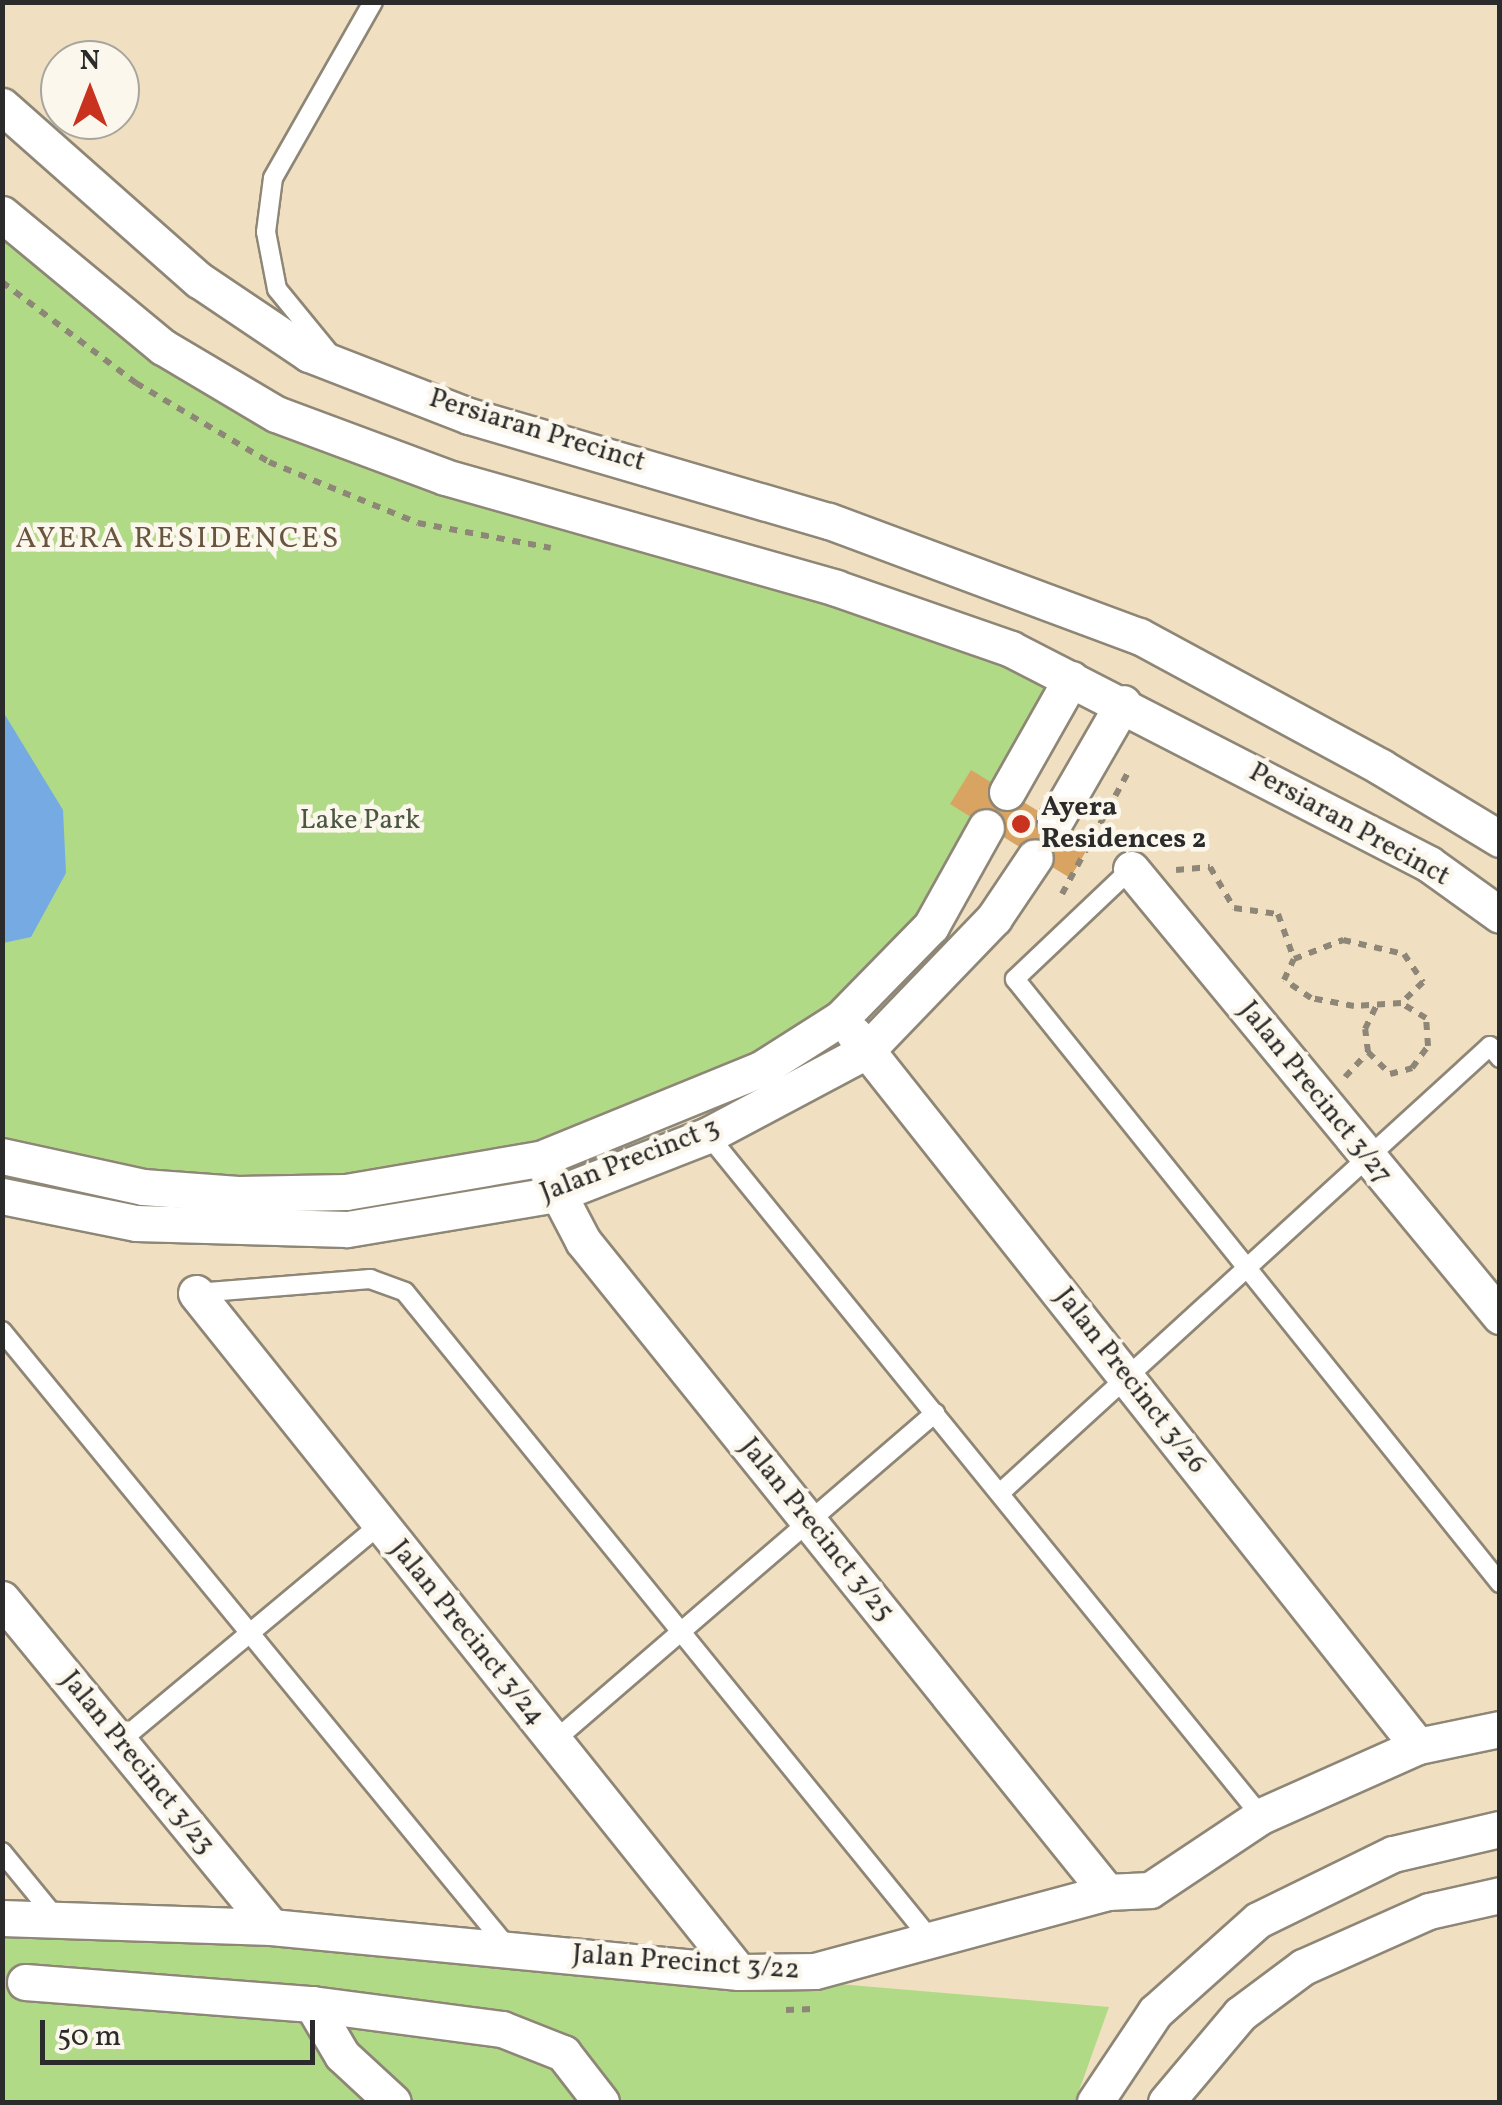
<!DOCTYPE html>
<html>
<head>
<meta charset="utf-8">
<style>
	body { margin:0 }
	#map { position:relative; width:1502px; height:2105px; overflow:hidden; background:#f0e0c1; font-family:Vollkorn,serif }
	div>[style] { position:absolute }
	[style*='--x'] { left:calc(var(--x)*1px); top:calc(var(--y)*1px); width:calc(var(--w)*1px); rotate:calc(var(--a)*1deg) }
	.green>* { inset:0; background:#b0da86 }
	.water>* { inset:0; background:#75aae2 }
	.building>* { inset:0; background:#d9a462 }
	.path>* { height:6px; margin-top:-3px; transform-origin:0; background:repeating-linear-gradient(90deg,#8e8676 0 8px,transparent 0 16px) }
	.roads { filter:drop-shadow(2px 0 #8e8676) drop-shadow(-2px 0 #8e8676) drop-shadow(0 2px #8e8676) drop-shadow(0 -2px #8e8676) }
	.service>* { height:18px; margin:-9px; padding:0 9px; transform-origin:9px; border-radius:9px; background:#fff }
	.minor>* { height:35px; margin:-17.5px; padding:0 17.5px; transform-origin:17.5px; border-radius:17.5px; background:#fff }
	.dots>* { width:28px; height:28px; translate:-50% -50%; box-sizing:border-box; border:5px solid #fbf7ec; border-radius:50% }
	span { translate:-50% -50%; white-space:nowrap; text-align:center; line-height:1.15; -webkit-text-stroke:9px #fbf7ec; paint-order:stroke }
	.street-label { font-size:28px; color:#2b2b2b }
	.poi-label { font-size:28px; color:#2b2b2b; font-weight:700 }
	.left { translate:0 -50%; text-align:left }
	.park-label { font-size:28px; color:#4c5742 }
	.neighbourhood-label { font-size:30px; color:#68553e; letter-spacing:2.5px }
	.frame { position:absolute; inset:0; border:5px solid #2b2b2b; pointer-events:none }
	.north { position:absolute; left:40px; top:40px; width:100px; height:100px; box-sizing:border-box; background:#fbf7ec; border:2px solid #a8a59f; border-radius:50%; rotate:0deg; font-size:28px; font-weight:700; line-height:40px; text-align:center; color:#2b2b2b }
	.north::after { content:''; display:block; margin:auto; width:35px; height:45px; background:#c8321e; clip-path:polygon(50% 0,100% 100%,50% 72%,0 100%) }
	.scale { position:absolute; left:40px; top:2020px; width:275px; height:45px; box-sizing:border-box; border:5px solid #2b2b2b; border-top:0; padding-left:12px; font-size:30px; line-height:35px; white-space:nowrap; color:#2b2b2b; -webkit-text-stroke:8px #fbf7ec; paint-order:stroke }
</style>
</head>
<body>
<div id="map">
	<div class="green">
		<div style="clip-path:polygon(2px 198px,78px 281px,296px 421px,1071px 679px,953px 890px,761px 1069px,456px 1177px,143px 1187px,3px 1148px)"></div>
		<div style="clip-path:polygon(2px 1913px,1109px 2007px,1075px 2102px,3px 2102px)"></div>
	</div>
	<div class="water">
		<div style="clip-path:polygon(2px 710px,63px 810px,66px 873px,31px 937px,3px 943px)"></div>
	</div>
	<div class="building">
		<div style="clip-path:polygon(971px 770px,1091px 843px,1070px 878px,950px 804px)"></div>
	</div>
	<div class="path">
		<div style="--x:2;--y:282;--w:168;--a:37"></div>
		<div style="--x:136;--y:383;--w:155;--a:30.7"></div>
		<div style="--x:269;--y:462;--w:161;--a:22.3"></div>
		<div style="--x:418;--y:523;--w:135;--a:10.6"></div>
		<div style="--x:1176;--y:870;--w:34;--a:-5"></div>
		<div style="--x:1210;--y:867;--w:48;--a:59.7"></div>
		<div style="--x:1234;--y:908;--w:44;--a:7.8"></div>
		<div style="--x:1278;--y:914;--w:48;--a:70.4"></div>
		<div style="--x:1062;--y:894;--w:142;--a:-61.5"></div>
		<div style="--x:1368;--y:1052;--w:23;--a:-97"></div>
		<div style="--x:1365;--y:1029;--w:25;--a:-64"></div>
		<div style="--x:1345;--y:1077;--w:34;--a:-47"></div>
		<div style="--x:1368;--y:1052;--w:31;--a:45"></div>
		<div style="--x:1390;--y:1074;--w:23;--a:-15"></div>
		<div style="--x:1412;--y:1068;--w:27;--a:-54"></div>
		<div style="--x:1428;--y:1046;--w:28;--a:-94"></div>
		<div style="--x:1426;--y:1018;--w:29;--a:-149"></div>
		<div style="--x:1401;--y:1003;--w:47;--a:176.3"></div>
		<div style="--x:1354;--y:1006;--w:44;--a:-169.5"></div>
		<div style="--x:1311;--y:998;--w:32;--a:-146"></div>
		<div style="--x:1284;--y:980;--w:23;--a:-65"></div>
		<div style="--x:1294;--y:959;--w:53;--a:-21.2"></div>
		<div style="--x:1343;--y:940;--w:63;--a:12.9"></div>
		<div style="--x:1404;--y:954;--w:34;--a:56"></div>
		<div style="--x:1423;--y:982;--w:30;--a:136"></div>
		<div style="--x:786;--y:2010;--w:27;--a:-2"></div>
	</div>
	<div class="roads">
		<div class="service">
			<div style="--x:331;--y:355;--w:85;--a:-129.3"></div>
			<div style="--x:277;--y:289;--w:58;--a:-100.9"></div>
			<div style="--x:266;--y:232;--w:54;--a:-82.6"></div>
			<div style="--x:273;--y:178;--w:202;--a:-60.4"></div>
			<div style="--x:1131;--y:869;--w:160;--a:136.5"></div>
			<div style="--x:1015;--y:979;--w:775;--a:51.24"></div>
			<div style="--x:708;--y:1135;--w:877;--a:50.92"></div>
			<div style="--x:196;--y:1293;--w:175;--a:-4.6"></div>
			<div style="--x:370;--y:1279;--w:37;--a:20"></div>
			<div style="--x:405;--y:1292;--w:836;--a:50.92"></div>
			<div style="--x:2;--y:1331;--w:798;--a:50.64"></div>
			<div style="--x:1000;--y:1493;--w:663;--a:-42.37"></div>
			<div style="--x:1490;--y:1046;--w:16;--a:50"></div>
			<div style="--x:554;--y:1741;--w:503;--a:-40.72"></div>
			<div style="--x:119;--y:1742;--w:341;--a:-39.8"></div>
			<div style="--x:2;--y:1852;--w:85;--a:50.7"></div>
		</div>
		<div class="minor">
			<div style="--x:2;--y:106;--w:263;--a:41.5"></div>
			<div style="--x:199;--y:280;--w:133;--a:33.9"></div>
			<div style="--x:309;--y:354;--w:172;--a:21.2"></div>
			<div style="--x:469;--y:416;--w:375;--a:16.3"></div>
			<div style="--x:829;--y:521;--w:331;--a:20.4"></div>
			<div style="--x:1139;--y:636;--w:275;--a:28.4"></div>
			<div style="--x:1381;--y:767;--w:139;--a:31.2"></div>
			<div style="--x:2;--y:214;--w:209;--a:39.6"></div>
			<div style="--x:163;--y:347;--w:131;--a:30.7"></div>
			<div style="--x:276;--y:414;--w:180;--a:20.4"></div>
			<div style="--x:445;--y:477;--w:406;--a:15.8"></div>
			<div style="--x:836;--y:588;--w:185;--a:19.2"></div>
			<div style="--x:1011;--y:649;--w:470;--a:27.2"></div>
			<div style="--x:1429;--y:864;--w:87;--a:35.7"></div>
			<div style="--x:1007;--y:792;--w:130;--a:-60.5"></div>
			<div style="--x:1055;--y:821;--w:136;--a:-60"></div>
			<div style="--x:1131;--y:869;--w:580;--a:50.46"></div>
			<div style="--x:854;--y:1034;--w:908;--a:51.62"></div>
			<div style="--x:2;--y:1156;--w:144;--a:12.4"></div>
			<div style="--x:143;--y:1187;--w:95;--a:4.2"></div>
			<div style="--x:238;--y:1194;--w:108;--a:-1.1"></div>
			<div style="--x:346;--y:1192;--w:197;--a:-9.7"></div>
			<div style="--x:540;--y:1159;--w:239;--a:-22.2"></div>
			<div style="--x:761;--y:1069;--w:95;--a:-32.5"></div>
			<div style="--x:841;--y:1018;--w:129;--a:-45.6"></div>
			<div style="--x:931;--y:926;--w:113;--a:-60.9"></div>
			<div style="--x:549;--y:1176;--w:73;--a:62.4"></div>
			<div style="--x:583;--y:1241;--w:836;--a:51.17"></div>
			<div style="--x:2;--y:1196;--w:137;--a:11.4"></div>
			<div style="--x:136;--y:1223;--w:211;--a:1.6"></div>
			<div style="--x:347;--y:1229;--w:213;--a:-9.5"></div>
			<div style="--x:557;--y:1194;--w:162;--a:-21.3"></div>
			<div style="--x:708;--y:1135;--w:179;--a:-28"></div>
			<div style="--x:866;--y:1051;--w:185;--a:-46.1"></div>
			<div style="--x:994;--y:918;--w:73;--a:-56.1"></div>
			<div style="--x:196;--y:1293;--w:869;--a:51.35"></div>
			<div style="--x:2;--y:1599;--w:424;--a:50.6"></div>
			<div style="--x:2;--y:1918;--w:269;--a:1.9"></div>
			<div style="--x:271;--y:1927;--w:470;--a:5.5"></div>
			<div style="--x:739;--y:1972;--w:76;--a:-0.8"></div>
			<div style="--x:815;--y:1971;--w:302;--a:-15.1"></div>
			<div style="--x:1107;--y:1892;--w:43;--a:-2.7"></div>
			<div style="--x:1150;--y:1890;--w:133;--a:-33.7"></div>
			<div style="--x:1261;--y:1816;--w:172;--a:-24"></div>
			<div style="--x:1418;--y:1746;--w:84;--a:-11.7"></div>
			<div style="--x:25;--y:1982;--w:288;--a:4.4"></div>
			<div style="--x:312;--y:2004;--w:192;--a:7.5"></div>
			<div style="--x:502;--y:2029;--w:66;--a:21.5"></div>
			<div style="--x:563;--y:2053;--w:62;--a:52.2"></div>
			<div style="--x:312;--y:2004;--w:59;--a:59.5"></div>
			<div style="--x:342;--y:2055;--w:69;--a:42.7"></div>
			<div style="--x:1095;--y:2102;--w:108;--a:-56.3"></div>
			<div style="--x:1155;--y:2012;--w:138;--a:-41.8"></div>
			<div style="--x:1258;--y:1920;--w:150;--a:-26.1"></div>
			<div style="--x:1393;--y:1854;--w:110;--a:-13.2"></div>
			<div style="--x:1166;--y:2102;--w:115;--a:-49.9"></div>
			<div style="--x:1240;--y:2014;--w:79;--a:-36.7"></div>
			<div style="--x:1303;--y:1967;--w:138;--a:-24"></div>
			<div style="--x:1429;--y:1911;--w:73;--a:-12.7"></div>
		</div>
	</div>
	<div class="dots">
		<div style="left:1021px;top:824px;background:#c8321e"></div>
	</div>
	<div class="street-label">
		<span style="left:537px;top:431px;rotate:17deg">Persiaran Precinct</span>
		<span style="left:1349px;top:825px;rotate:29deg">Persiaran Precinct</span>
		<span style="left:1315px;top:1093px;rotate:51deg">Jalan Precinct 3/27</span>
		<span style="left:630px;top:1161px;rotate:-21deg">Jalan Precinct 3</span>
		<span style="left:1130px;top:1381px;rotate:52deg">Jalan Precinct 3/26</span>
		<span style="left:816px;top:1530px;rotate:51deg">Jalan Precinct 3/25</span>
		<span style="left:467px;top:1633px;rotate:51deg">Jalan Precinct 3/24</span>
		<span style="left:137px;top:1763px;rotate:51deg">Jalan Precinct 3/23</span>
		<span style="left:686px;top:1963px;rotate:4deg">Jalan Precinct 3/22</span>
	</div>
	<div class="poi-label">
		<span class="left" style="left:1041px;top:824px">Ayera<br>Residences 2</span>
	</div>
	<div class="park-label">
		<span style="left:360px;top:821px">Lake Park</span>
	</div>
	<div class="neighbourhood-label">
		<span style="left:178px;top:539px">AYERA RESIDENCES</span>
	</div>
	<div class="frame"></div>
	<div class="north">N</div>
	<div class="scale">50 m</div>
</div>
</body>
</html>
